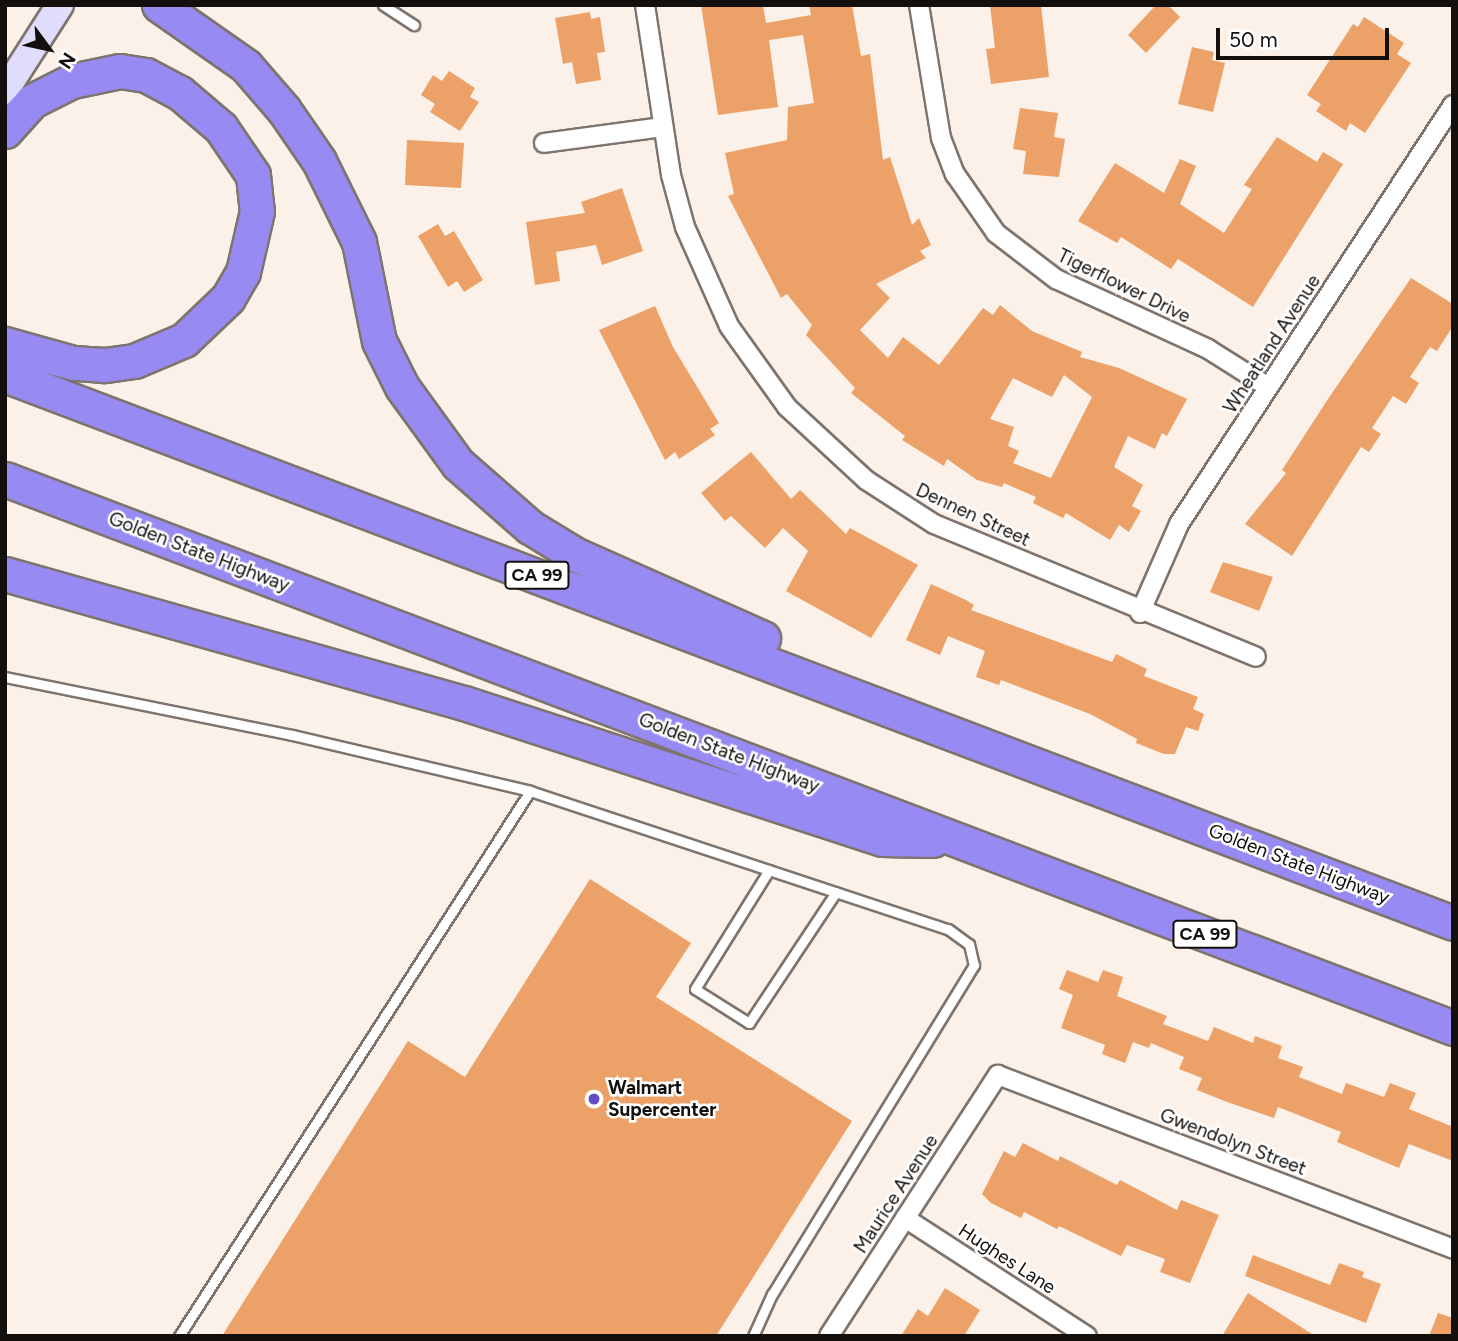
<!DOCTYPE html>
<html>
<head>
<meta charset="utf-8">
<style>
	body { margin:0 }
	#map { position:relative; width:1458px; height:1341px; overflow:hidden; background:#fcf1e9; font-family:Figtree,sans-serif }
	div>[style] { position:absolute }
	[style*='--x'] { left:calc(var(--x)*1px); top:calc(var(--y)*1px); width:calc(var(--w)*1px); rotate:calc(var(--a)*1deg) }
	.building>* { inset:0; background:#eba167 }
	.roads { filter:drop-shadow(2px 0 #7e746d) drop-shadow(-2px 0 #7e746d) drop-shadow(0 2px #7e746d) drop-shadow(0 -2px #7e746d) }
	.lane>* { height:9px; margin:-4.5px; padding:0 4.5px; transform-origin:4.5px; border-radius:4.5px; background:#fff }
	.street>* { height:18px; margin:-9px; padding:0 9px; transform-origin:9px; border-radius:9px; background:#fff }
	.secondary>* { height:26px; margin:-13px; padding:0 13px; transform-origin:13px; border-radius:13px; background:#e0dcfb }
	.highway>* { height:33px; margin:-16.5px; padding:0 16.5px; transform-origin:16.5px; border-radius:16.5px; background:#978af2 }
	.dots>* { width:19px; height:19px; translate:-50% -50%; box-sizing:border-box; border:4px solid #fff; border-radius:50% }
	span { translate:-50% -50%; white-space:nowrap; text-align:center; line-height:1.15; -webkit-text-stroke:5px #fff; paint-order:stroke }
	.shield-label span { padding:2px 5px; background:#fff; border:2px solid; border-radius:5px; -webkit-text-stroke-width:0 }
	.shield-label { font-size:18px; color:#130f0c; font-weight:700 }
	.street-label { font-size:19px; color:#130f0c }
	.poi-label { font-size:19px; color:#130f0c; font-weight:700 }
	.left { translate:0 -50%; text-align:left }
	.frame { position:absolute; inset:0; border:7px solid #130f0c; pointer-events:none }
	.north { position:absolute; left:14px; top:14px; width:70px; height:70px; -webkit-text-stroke:5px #fff; paint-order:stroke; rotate:123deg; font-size:19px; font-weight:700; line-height:28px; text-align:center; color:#130f0c }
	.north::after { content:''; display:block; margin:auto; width:24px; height:32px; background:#130f0c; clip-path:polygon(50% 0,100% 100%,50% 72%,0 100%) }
	.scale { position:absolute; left:1216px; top:28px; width:173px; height:32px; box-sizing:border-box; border:4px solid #130f0c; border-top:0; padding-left:9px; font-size:21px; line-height:24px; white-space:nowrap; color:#130f0c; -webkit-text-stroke:5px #fff; paint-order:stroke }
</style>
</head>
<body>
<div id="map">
	<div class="building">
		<div style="clip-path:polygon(evenodd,701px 5px,763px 5px,766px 23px,811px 15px,809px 5px,852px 5px,861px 56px,870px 54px,883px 160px,890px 157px,912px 225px,919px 218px,931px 245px,920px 251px,926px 258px,876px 284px,890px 298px,860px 330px,888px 358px,903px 337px,939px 365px,983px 308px,993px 315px,1000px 305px,1032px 331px,1082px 352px,1080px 357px,1119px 368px,1187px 399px,1167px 436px,1162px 433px,1155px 449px,1128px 436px,1114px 467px,1143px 485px,1132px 506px,1141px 511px,1129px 532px,1119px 525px,1110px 540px,1066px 513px,1063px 518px,1033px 503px,1036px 497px,1004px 483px,1002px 487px,977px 480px,947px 459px,944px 466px,902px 440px,905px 436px,851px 393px,855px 388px,806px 335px,812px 325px,787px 294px,781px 298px,728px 196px,734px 194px,725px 153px,787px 140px,788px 107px,814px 103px,803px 35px,769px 40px,778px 107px,718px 115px,701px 5px,1064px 375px,1092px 397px,1051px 478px,1013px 463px,1019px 451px,1008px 446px,1014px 427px,990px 419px,1013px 378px,1052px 397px,1064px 375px)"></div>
		<div style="clip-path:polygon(990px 5px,1041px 5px,1049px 77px,991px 84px,986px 49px,995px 48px)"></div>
		<div style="clip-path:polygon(1156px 5px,1168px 5px,1180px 17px,1146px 53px,1128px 35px)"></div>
		<div style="clip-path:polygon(590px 12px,591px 19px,600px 17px,605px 52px,597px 53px,601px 80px,576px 84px,572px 62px,563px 64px,555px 18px)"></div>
		<div style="clip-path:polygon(1364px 17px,1404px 43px,1397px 54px,1411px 63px,1365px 133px,1350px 123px,1346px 131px,1316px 111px,1321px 104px,1307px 95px,1353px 24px,1358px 27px)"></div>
		<div style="clip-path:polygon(1192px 47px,1214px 52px,1212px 60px,1225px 63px,1213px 112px,1178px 104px)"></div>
		<div style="clip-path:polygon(449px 71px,475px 88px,470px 97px,479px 102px,460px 131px,430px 112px,435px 104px,421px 95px,433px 75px,442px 81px)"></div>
		<div style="clip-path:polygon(1020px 108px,1058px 113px,1054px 137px,1065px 139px,1059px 177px,1023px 174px,1026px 151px,1013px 149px)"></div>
		<div style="clip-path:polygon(1277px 137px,1317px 162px,1323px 152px,1343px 164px,1253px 307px,1178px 259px,1171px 269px,1121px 237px,1117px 243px,1078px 221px,1115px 163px,1164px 193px,1180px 159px,1196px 166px,1180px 204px,1224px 233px,1252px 189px,1244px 185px)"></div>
		<div style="clip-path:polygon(407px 140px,464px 143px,461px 188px,405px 185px)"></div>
		<div style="clip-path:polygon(622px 188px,643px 251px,602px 265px,596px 245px,556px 252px,560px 281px,535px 285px,526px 222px,585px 213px,581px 202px)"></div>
		<div style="clip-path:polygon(438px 224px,445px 236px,454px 231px,483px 280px,464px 292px,457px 281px,448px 287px,418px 236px)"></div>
		<div style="clip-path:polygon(1411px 278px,1453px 304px,1453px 326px,1437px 351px,1430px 347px,1410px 377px,1419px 383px,1406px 404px,1393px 396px,1372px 428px,1381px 434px,1369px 452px,1361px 447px,1292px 556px,1245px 524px,1286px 473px,1282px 470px,1328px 399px)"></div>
		<div style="clip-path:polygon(655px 306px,673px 347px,719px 423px,710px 429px,715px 435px,679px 459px,675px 452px,665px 460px,599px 330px)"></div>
		<div style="clip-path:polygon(751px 452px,791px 499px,800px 490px,846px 534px,850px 528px,918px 565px,871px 638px,786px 591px,808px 551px,783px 528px,765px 548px,731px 516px,725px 521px,701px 493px)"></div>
		<div style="clip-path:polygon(1223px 562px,1273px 577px,1259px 611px,1210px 592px)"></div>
		<div style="clip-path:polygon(931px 584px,966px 600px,974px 605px,971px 610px,1112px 662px,1116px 654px,1147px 669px,1144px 676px,1198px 697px,1193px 709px,1204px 714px,1198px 731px,1186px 727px,1175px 754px,1164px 754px,1136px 743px,1137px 739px,1090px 714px,1001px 680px,999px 685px,976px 677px,985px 651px,948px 636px,940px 655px,906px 640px)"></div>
		<div style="clip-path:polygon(590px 879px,691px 943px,656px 997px,852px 1121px,716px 1336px,222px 1336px,408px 1041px,465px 1077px)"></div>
		<div style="clip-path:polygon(1067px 970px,1098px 982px,1103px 970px,1123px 977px,1117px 996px,1167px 1016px,1163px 1024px,1208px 1041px,1214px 1027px,1253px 1043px,1255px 1036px,1282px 1046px,1278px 1058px,1303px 1067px,1299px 1077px,1342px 1094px,1346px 1083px,1384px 1097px,1390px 1083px,1416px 1093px,1409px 1109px,1453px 1127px,1453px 1161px,1409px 1144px,1399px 1168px,1337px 1142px,1341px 1132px,1278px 1107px,1274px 1118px,1227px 1102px,1197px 1090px,1202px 1078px,1179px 1069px,1184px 1057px,1151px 1043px,1149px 1048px,1133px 1042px,1125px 1063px,1102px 1054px,1105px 1045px,1061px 1028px,1073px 995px,1059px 989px)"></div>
		<div style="clip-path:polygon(1023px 1143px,1058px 1161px,1060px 1156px,1117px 1185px,1120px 1180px,1177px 1210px,1181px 1200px,1219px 1215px,1190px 1283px,1160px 1272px,1165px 1259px,1127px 1245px,1121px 1256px,1059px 1226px,1057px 1229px,1024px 1212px,1021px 1218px,991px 1203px,982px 1194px,1004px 1151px,1015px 1157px)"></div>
		<div style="clip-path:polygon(1253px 1255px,1330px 1285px,1339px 1263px,1364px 1272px,1362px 1277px,1381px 1284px,1366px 1323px,1245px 1276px)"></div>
		<div style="clip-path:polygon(945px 1288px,980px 1310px,964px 1336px,901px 1336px,918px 1309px,928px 1316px)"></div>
		<div style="clip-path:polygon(1248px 1293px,1315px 1336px,1222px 1336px)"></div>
		<div style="clip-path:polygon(1438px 1313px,1453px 1318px,1453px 1336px,1429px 1336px)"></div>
	</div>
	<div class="roads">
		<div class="lane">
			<div style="--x:383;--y:5;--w:37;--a:33"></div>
			<div style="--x:5;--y:677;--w:293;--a:11.4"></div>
			<div style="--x:292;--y:735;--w:244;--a:13.2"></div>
			<div style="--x:530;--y:791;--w:440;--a:18.3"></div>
			<div style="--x:948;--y:929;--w:26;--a:36"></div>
			<div style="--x:969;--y:944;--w:22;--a:77"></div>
			<div style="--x:974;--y:965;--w:386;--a:121.5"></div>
			<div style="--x:772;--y:1294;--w:46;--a:114.3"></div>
			<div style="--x:769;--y:870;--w:140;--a:121.9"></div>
			<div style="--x:695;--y:989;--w:64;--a:32.2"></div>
			<div style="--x:749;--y:1023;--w:157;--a:-56.4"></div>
			<div style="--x:179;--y:1336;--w:648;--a:-57.22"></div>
		</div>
		<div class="street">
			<div style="--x:645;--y:5;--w:172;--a:81.3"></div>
			<div style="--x:671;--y:175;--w:54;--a:74.9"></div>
			<div style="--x:685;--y:227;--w:108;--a:66"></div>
			<div style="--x:729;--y:326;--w:100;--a:54.4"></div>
			<div style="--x:787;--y:407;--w:108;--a:42.7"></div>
			<div style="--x:866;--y:480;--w:81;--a:32.9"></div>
			<div style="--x:934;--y:524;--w:348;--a:22.4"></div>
			<div style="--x:919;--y:5;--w:135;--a:80.6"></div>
			<div style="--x:941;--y:138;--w:39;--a:69"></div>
			<div style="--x:955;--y:174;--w:72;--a:55.2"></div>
			<div style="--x:996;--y:233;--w:76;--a:37.5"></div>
			<div style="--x:1056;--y:279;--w:167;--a:24.7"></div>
			<div style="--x:1208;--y:349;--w:71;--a:32.3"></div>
			<div style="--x:544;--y:143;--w:120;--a:-7.7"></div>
			<div style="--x:1140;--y:613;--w:97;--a:-66.3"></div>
			<div style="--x:1179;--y:524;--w:501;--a:-56.82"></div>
			<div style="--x:905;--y:1218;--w:217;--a:33"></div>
			<div style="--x:829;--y:1336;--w:311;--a:-57.1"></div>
			<div style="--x:998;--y:1075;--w:487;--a:20.9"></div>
		</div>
		<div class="secondary">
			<div style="--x:5;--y:91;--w:102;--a:-57.4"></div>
		</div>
		<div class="highway">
			<div style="--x:159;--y:5;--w:106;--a:35"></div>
			<div style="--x:246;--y:66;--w:58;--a:49.2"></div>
			<div style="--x:284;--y:110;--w:62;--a:55.5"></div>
			<div style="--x:319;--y:161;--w:90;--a:63.7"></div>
			<div style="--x:359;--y:242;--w:101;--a:78.6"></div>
			<div style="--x:379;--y:341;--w:51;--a:63.4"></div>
			<div style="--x:402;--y:387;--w:95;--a:54"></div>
			<div style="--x:458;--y:464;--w:96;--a:41.2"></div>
			<div style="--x:530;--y:527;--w:52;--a:31.5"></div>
			<div style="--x:574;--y:554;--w:207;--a:24"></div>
			<div style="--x:5;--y:131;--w:40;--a:-48"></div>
			<div style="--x:32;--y:101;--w:45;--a:-26.6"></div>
			<div style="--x:72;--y:81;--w:49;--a:-11.8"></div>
			<div style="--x:120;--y:71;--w:26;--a:9"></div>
			<div style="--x:146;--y:75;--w:38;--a:28"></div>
			<div style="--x:180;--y:93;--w:54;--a:40.5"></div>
			<div style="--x:221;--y:128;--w:57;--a:55.8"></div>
			<div style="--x:253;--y:175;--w:36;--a:84"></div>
			<div style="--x:257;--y:211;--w:63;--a:102.9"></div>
			<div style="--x:243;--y:272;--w:30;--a:120"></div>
			<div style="--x:228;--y:298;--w:61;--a:136.3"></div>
			<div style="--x:184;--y:340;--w:54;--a:157.2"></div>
			<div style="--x:134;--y:361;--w:30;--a:172"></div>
			<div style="--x:104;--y:365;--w:31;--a:-176"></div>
			<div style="--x:73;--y:363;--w:71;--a:-164.4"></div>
			<div style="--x:5;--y:375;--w:1548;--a:20.73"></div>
			<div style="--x:5;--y:479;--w:1549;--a:20.76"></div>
			<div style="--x:5;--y:574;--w:477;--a:15.7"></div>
			<div style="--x:464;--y:703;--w:440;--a:18"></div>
			<div style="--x:882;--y:839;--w:51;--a:1.1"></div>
		</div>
	</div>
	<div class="dots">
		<div style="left:594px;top:1099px;background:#644cc5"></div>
	</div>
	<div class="shield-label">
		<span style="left:537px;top:575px">CA 99</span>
		<span style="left:1205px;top:934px">CA 99</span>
	</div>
	<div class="street-label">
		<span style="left:1124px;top:286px;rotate:26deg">Tigerflower Drive</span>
		<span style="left:1272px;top:344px;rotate:-57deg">Wheatland Avenue</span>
		<span style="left:973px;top:515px;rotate:25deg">Dennen Street</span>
		<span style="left:199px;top:552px;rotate:21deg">Golden State Highway</span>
		<span style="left:729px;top:753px;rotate:21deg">Golden State Highway</span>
		<span style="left:1299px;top:864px;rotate:21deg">Golden State Highway</span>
		<span style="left:1233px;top:1142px;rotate:21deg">Gwendolyn Street</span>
		<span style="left:896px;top:1194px;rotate:-57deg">Maurice Avenue</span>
		<span style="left:1007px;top:1259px;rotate:33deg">Hughes Lane</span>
	</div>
	<div class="poi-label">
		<span class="left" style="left:608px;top:1099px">Walmart<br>Supercenter</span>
	</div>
	<div class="frame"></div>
	<div class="north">N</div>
	<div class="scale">50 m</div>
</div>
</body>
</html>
